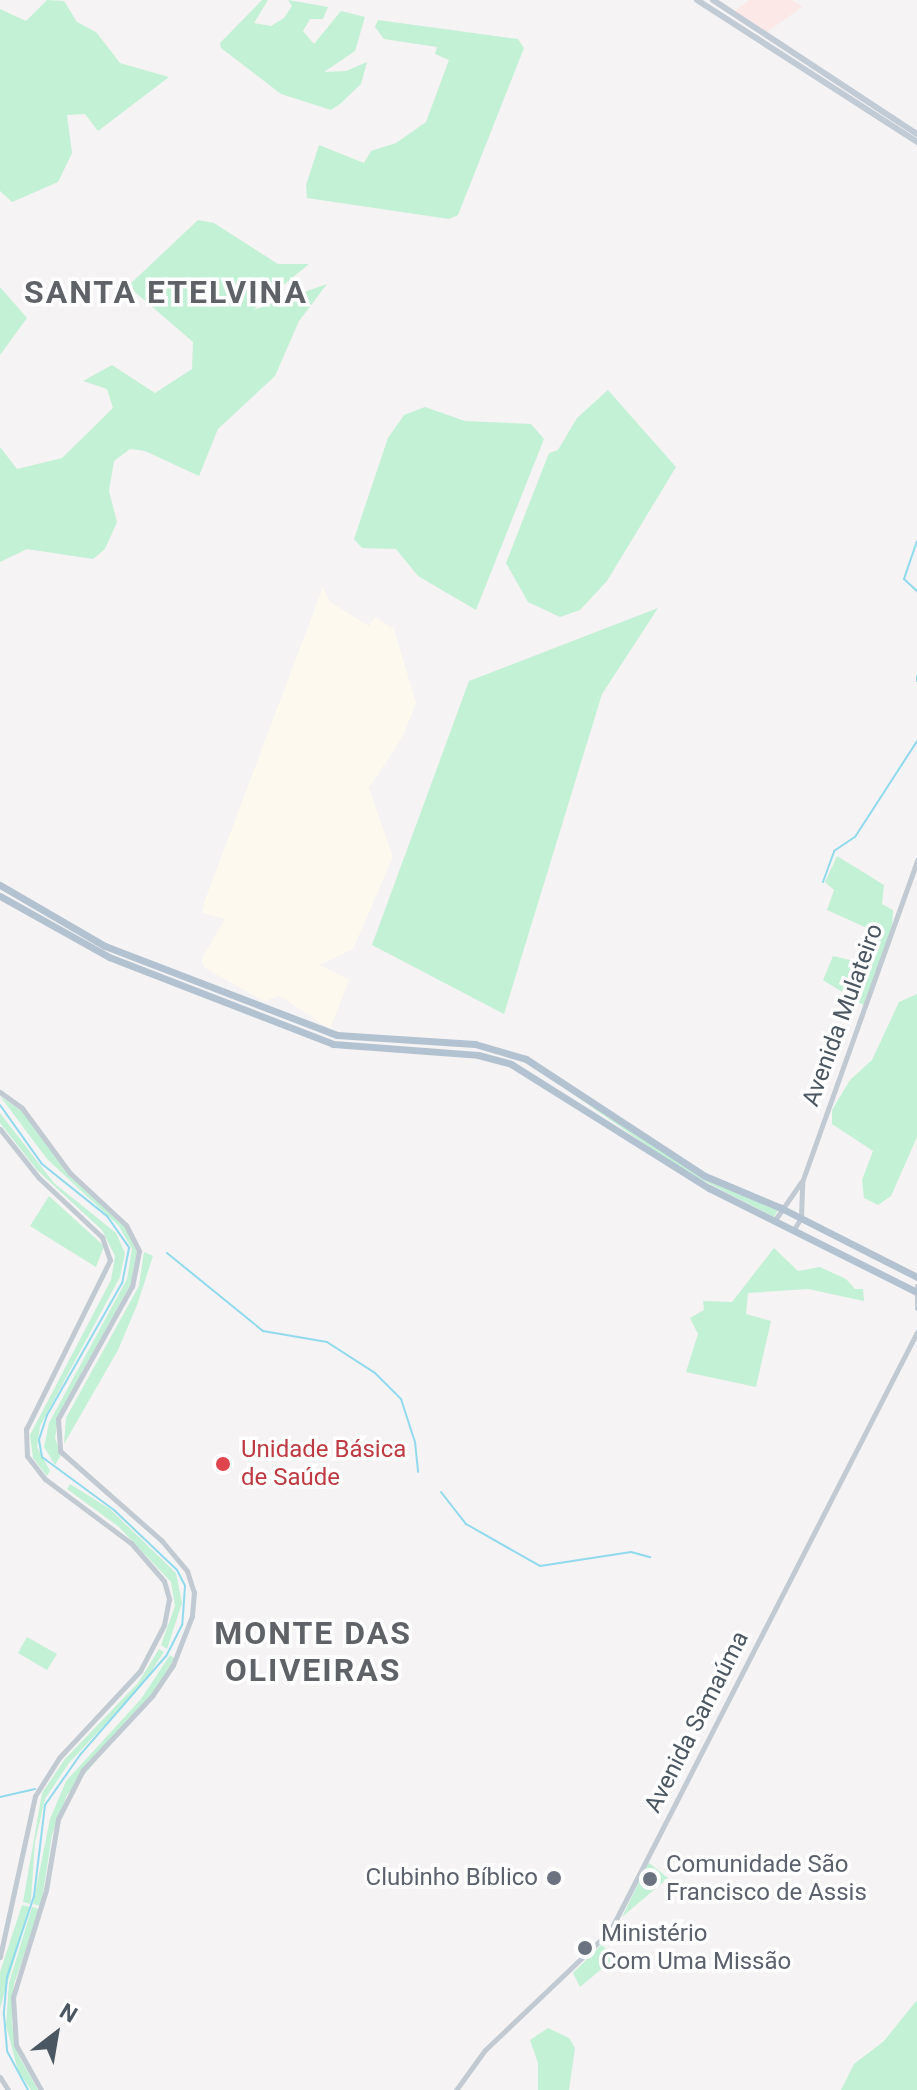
<!DOCTYPE html>
<html>
<head>
<meta charset="utf-8">
<style>
	body { margin:0 }
	#map { position:relative; width:917px; height:2090px; overflow:hidden; background:#f5f3f3; font-family:Roboto,sans-serif }
	div>[style] { position:absolute }
	[style*='--x'] { left:calc(var(--x)*1px); top:calc(var(--y)*1px); width:calc(var(--w)*1px); rotate:calc(var(--a)*1deg) }
	.commercial>* { inset:0; background:#fdf9ef }
	.medical>* { inset:0; background:#fce8e6 }
	.green>* { inset:0; background:#c3f1d5 }
	.stream>* { height:2px; margin:-1px; padding:0 1px; transform-origin:1px; border-radius:1px; background:#90daee }
	.tertiary>* { height:5px; margin:-2.5px; padding:0 2.5px; transform-origin:2.5px; border-radius:2.5px; background:#c1cad2 }
	.secondary>* { height:6px; margin:-3px; padding:0 3px; transform-origin:3px; border-radius:3px; background:#c1cbd6 }
	.primary>* { height:7px; margin:-3.5px; padding:0 3.5px; transform-origin:3.5px; border-radius:3.5px; background:#b3c2d1 }
	.dots>* { width:22px; height:22px; translate:-50% -50%; box-sizing:border-box; border:4px solid #fff; border-radius:50% }
	span { translate:-50% -50%; white-space:nowrap; text-align:center; line-height:1.15; -webkit-text-stroke:7px #fff; paint-order:stroke }
	.street-label { font-size:24px; color:#4a5661 }
	.health-label { font-size:24px; color:#be3a42 }
	.left { translate:0 -50%; text-align:left }
	.worship-label { font-size:24px; color:#5b616d }
	.right { translate:-100% -50%; text-align:right }
	.district-label { font-size:32px; color:#5f6368; font-weight:700; letter-spacing:2px }
	.north { position:absolute; left:16px; top:1994px; width:80px; height:80px; -webkit-text-stroke:6px #fff; paint-order:stroke; rotate:31deg; font-size:22px; font-weight:700; line-height:32px; text-align:center; color:#4a5661 }
	.north::after { content:''; display:block; margin:auto; width:28px; height:36px; background:#4a5661; clip-path:polygon(50% 0,100% 100%,50% 72%,0 100%) }
</style>
</head>
<body>
<div id="map">
	<div class="commercial">
		<div style="clip-path:polygon(323px 587px,330px 602px,369px 626px,375px 617px,394px 629px,416px 703px,403px 736px,369px 788px,393px 857px,353px 949px,320px 965px,349px 980px,330px 1029px,280px 996px,264px 1001px,205px 968px,201px 960px,225px 919px,202px 913px,205px 900px)"></div>
	</div>
	<div class="medical">
		<div style="clip-path:polygon(749px 0,792px 0,802px 7px,767px 32px,735px 11px)"></div>
	</div>
	<div class="green">
		<div style="clip-path:polygon(47px 0,64px 1px,77px 22px,96px 32px,120px 63px,169px 77px,98px 131px,85px 114px,67px 115px,72px 153px,58px 182px,12px 202px,0 191px,0 9px,26px 21px)"></div>
		<div style="clip-path:polygon(262px 0,268px 0,254px 23px,271px 26px,284px 18px,292px 6px,288px 0,328px 7px,323px 19px,310px 19px,303px 31px,314px 44px,341px 11px,365px 17px,355px 51px,324px 72px,346px 71px,367px 62px,361px 84px,340px 104px,331px 110px,281px 94px,221px 48px,220px 43px)"></div>
		<div style="clip-path:polygon(378px 20px,518px 39px,524px 48px,458px 215px,449px 219px,307px 198px,306px 185px,319px 145px,364px 163px,371px 151px,396px 143px,426px 122px,449px 60px,435px 54px,437px 47px,384px 39px,375px 27px)"></div>
		<div style="clip-path:polygon(198px 220px,214px 223px,278px 264px,309px 264px,253px 310px,327px 284px,299px 321px,275px 376px,218px 429px,199px 476px,145px 451px,130px 449px,114px 461px,109px 491px,117px 522px,105px 549px,93px 559px,27px 549px,0 562px,0 447px,17px 469px,62px 458px,113px 408px,107px 389px,83px 381px,112px 365px,155px 393px,192px 369px,193px 342px,128px 286px)"></div>
		<div style="clip-path:polygon(0 287px,27px 318px,0 355px)"></div>
		<div style="clip-path:polygon(608px 390px,676px 467px,607px 581px,580px 610px,560px 617px,528px 602px,506px 563px,549px 453px,558px 450px,577px 418px)"></div>
		<div style="clip-path:polygon(425px 407px,465px 421px,531px 424px,544px 439px,476px 610px,418px 576px,396px 549px,362px 548px,354px 539px,388px 438px,404px 415px)"></div>
		<div style="clip-path:polygon(658px 608px,602px 694px,504px 1014px,372px 945px,469px 681px)"></div>
		<div style="clip-path:polygon(837px 856px,884px 885px,882px 904px,893px 910px,892px 929px,865px 1006px,823px 980px,833px 956px,854px 961px,867px 945px,862px 942px,867px 928px,827px 910px,834px 890px,825px 882px)"></div>
		<div style="clip-path:polygon(917px 994px,917px 1137px,891px 1196px,878px 1205px,864px 1198px,862px 1180px,873px 1151px,832px 1124px,832px 1110px,850px 1080px,872px 1060px,899px 1002px)"></div>
		<div style="clip-path:polygon(534px 1067px,712px 1183px,778px 1210px,774px 1217px,681px 1169px)"></div>
		<div style="clip-path:polygon(0 1096px,26px 1114px,64px 1169px,125px 1226px,137px 1252px,132px 1282px,59px 1415px,55px 1438px,61px 1455px,55px 1465px,44px 1447px,49px 1423px,127px 1279px,132px 1249px,119px 1226px,47px 1159px)"></div>
		<div style="clip-path:polygon(0 1113px,54px 1183px,116px 1233px,125px 1253px,120px 1277px,40px 1426px,37px 1447px,50px 1471px,47px 1476px,33px 1458px,30px 1435px,111px 1280px,115px 1256px,102px 1230px,37px 1170px,0 1123px)"></div>
		<div style="clip-path:polygon(49px 1196px,104px 1246px,96px 1267px,30px 1226px)"></div>
		<div style="clip-path:polygon(774px 1248px,798px 1271px,820px 1267px,846px 1279px,855px 1289px,863px 1289px,864px 1301px,808px 1289px,748px 1293px,746px 1314px,771px 1321px,756px 1387px,686px 1372px,698px 1334px,690px 1318px,704px 1310px,703px 1301px,732px 1302px)"></div>
		<div style="clip-path:polygon(144px 1252px,153px 1256px,137px 1305px,118px 1350px,64px 1444px,66px 1418px,139px 1286px)"></div>
		<div style="clip-path:polygon(70px 1484px,110px 1509px,176px 1573px,182px 1603px,167px 1649px,161px 1645px,175px 1606px,171px 1582px,119px 1527px,67px 1489px)"></div>
		<div style="clip-path:polygon(27px 1637px,57px 1654px,47px 1670px,18px 1653px)"></div>
		<div style="clip-path:polygon(159px 1649px,164px 1652px,142px 1685px,69px 1763px,45px 1799px,35px 1842px,31px 1899px,30px 1904px,23px 1902px,42px 1793px,65px 1759px,138px 1683px)"></div>
		<div style="clip-path:polygon(170px 1655px,175px 1659px,158px 1688px,67px 1795px,52px 1835px,41px 1906px,33px 1904px,50px 1819px,66px 1781px,141px 1699px)"></div>
		<div style="clip-path:polygon(649px 1863px,668px 1878px,622px 1917px,647px 1865px)"></div>
		<div style="clip-path:polygon(22px 1905px,30px 1907px,0 2008px,0 1972px)"></div>
		<div style="clip-path:polygon(32px 1907px,40px 1909px,14px 1984px,12px 2023px,18px 2054px,38px 2090px,31px 2090px,18px 2071px,6px 2025px,9px 1983px)"></div>
		<div style="clip-path:polygon(601px 1945px,617px 1956px,580px 1987px,573px 1973px)"></div>
		<div style="clip-path:polygon(917px 2000px,917px 2090px,841px 2090px,854px 2064px,884px 2041px)"></div>
		<div style="clip-path:polygon(548px 2028px,569px 2038px,575px 2048px,569px 2090px,538px 2090px,538px 2063px,530px 2040px)"></div>
	</div>
	<div class="stream">
		<div style="--x:917;--y:541;--w:40;--a:108.9"></div>
		<div style="--x:904;--y:579;--w:18;--a:43"></div>
		<div style="--x:917;--y:676;--w:5;--a:90"></div>
		<div style="--x:823;--y:882;--w:33;--a:-70"></div>
		<div style="--x:834;--y:851;--w:25;--a:-34"></div>
		<div style="--x:855;--y:837;--w:114;--a:-57.1"></div>
		<div style="--x:0;--y:1105;--w:72;--a:54.6"></div>
		<div style="--x:42;--y:1164;--w:83;--a:38.7"></div>
		<div style="--x:107;--y:1216;--w:39;--a:55"></div>
		<div style="--x:129;--y:1248;--w:36;--a:101"></div>
		<div style="--x:122;--y:1283;--w:152;--a:119.6"></div>
		<div style="--x:47;--y:1415;--w:26;--a:108"></div>
		<div style="--x:39;--y:1440;--w:17;--a:80"></div>
		<div style="--x:42;--y:1457;--w:89;--a:36.4"></div>
		<div style="--x:114;--y:1510;--w:87;--a:43.6"></div>
		<div style="--x:177;--y:1570;--w:18;--a:63"></div>
		<div style="--x:185;--y:1586;--w:39;--a:94"></div>
		<div style="--x:182;--y:1625;--w:35;--a:117"></div>
		<div style="--x:166;--y:1656;--w:131;--a:131"></div>
		<div style="--x:80;--y:1755;--w:61;--a:125"></div>
		<div style="--x:45;--y:1805;--w:92;--a:96.9"></div>
		<div style="--x:34;--y:1896;--w:85;--a:108.4"></div>
		<div style="--x:7;--y:1977;--w:38;--a:95"></div>
		<div style="--x:4;--y:2015;--w:36;--a:85"></div>
		<div style="--x:7;--y:2051;--w:44;--a:61.7"></div>
		<div style="--x:167;--y:1253;--w:124;--a:39.1"></div>
		<div style="--x:263;--y:1331;--w:65;--a:9.8"></div>
		<div style="--x:327;--y:1342;--w:57;--a:32.9"></div>
		<div style="--x:375;--y:1373;--w:37;--a:45"></div>
		<div style="--x:401;--y:1399;--w:45;--a:72"></div>
		<div style="--x:415;--y:1442;--w:30;--a:84"></div>
		<div style="--x:441;--y:1492;--w:41;--a:52"></div>
		<div style="--x:466;--y:1524;--w:85;--a:29.6"></div>
		<div style="--x:540;--y:1566;--w:92;--a:-8.7"></div>
		<div style="--x:631;--y:1552;--w:20;--a:15"></div>
		<div style="--x:0;--y:1797;--w:36;--a:-13"></div>
	</div>
	<div class="tertiary">
		<div style="--x:0;--y:1092;--w:27;--a:36"></div>
		<div style="--x:22;--y:1108;--w:81;--a:53.6"></div>
		<div style="--x:70;--y:1173;--w:76;--a:42.9"></div>
		<div style="--x:126;--y:1225;--w:29;--a:63"></div>
		<div style="--x:139;--y:1251;--w:36;--a:101"></div>
		<div style="--x:132;--y:1286;--w:152;--a:119.1"></div>
		<div style="--x:58;--y:1419;--w:32;--a:86"></div>
		<div style="--x:60;--y:1451;--w:136;--a:41.4"></div>
		<div style="--x:162;--y:1541;--w:39;--a:50"></div>
		<div style="--x:187;--y:1571;--w:22;--a:72"></div>
		<div style="--x:194;--y:1592;--w:24;--a:95"></div>
		<div style="--x:192;--y:1616;--w:53;--a:111.2"></div>
		<div style="--x:173;--y:1665;--w:36;--a:124"></div>
		<div style="--x:153;--y:1695;--w:103;--a:133"></div>
		<div style="--x:83;--y:1770;--w:55;--a:117"></div>
		<div style="--x:58;--y:1819;--w:72;--a:99.6"></div>
		<div style="--x:46;--y:1890;--w:112;--a:107.1"></div>
		<div style="--x:13;--y:1997;--w:48;--a:86.4"></div>
		<div style="--x:16;--y:2045;--w:51;--a:60.9"></div>
		<div style="--x:0;--y:1129;--w:61;--a:51.6"></div>
		<div style="--x:38;--y:1177;--w:88;--a:43.2"></div>
		<div style="--x:102;--y:1237;--w:24;--a:71"></div>
		<div style="--x:110;--y:1260;--w:189;--a:116.4"></div>
		<div style="--x:26;--y:1429;--w:27;--a:88"></div>
		<div style="--x:27;--y:1456;--w:29;--a:52"></div>
		<div style="--x:45;--y:1479;--w:107;--a:36.7"></div>
		<div style="--x:131;--y:1543;--w:50;--a:49"></div>
		<div style="--x:164;--y:1581;--w:19;--a:74"></div>
		<div style="--x:169;--y:1599;--w:26;--a:101"></div>
		<div style="--x:164;--y:1625;--w:52;--a:117.6"></div>
		<div style="--x:140;--y:1671;--w:119;--a:133"></div>
		<div style="--x:59;--y:1758;--w:45;--a:122.3"></div>
		<div style="--x:35;--y:1796;--w:165;--a:102.3"></div>
		<div style="--x:775;--y:1220;--w:46;--a:-55.6"></div>
		<div style="--x:794;--y:1229;--w:13;--a:-58"></div>
		<div style="--x:801;--y:1218;--w:36;--a:-88"></div>
		<div style="--x:802;--y:1182;--w:342;--a:-70.3"></div>
		<div style="--x:917;--y:1286;--w:22;--a:90"></div>
		<div style="--x:0;--y:2077;--w:15;--a:58"></div>
		<div style="--x:456;--y:2090;--w:49;--a:-54.1"></div>
		<div style="--x:485;--y:2050;--w:173;--a:-43.6"></div>
		<div style="--x:610;--y:1931;--w:673;--a:-62.86"></div>
	</div>
	<div class="secondary">
		<div style="--x:697;--y:0;--w:262;--a:32.8"></div>
		<div style="--x:713;--y:0;--w:244;--a:33.3"></div>
	</div>
	<div class="primary">
		<div style="--x:0;--y:885;--w:121;--a:30.2"></div>
		<div style="--x:105;--y:946;--w:248;--a:21"></div>
		<div style="--x:337;--y:1035;--w:138;--a:3.7"></div>
		<div style="--x:475;--y:1044;--w:53;--a:16.4"></div>
		<div style="--x:526;--y:1059;--w:214;--a:33.2"></div>
		<div style="--x:705;--y:1176;--w:82;--a:22.8"></div>
		<div style="--x:781;--y:1208;--w:153;--a:26.9"></div>
		<div style="--x:0;--y:896;--w:125;--a:29.2"></div>
		<div style="--x:109;--y:957;--w:240;--a:21.2"></div>
		<div style="--x:333;--y:1044;--w:145;--a:4.3"></div>
		<div style="--x:478;--y:1055;--w:34;--a:15"></div>
		<div style="--x:511;--y:1064;--w:234;--a:32.1"></div>
		<div style="--x:709;--y:1188;--w:233;--a:26.6"></div>
	</div>
	<div class="dots">
		<div style="left:223px;top:1464px;background:#e0444e"></div>
		<div style="left:554px;top:1878px;background:#6b7280"></div>
		<div style="left:650px;top:1879px;background:#6b7280"></div>
		<div style="left:585px;top:1948px;background:#6b7280"></div>
	</div>
	<div class="street-label">
		<span style="left:843px;top:1015px;rotate:-70deg">Avenida Mulateiro</span>
		<span style="left:697px;top:1722px;rotate:-63deg">Avenida Samaúma</span>
	</div>
	<div class="health-label">
		<span class="left" style="left:241px;top:1464px">Unidade Básica<br>de Saúde</span>
	</div>
	<div class="worship-label">
		<span class="left" style="left:666px;top:1879px">Comunidade São<br>Francisco de Assis</span>
		<span class="right" style="left:538px;top:1878px">Clubinho Bíblico</span>
		<span class="left" style="left:601px;top:1948px">Ministério<br>Com Uma Missão</span>
	</div>
	<div class="district-label">
		<span style="left:166px;top:292px">SANTA ETELVINA</span>
		<span style="left:313px;top:1652px">MONTE DAS<br>OLIVEIRAS</span>
	</div>
	<div class="north">N</div>
</div>
</body>
</html>
